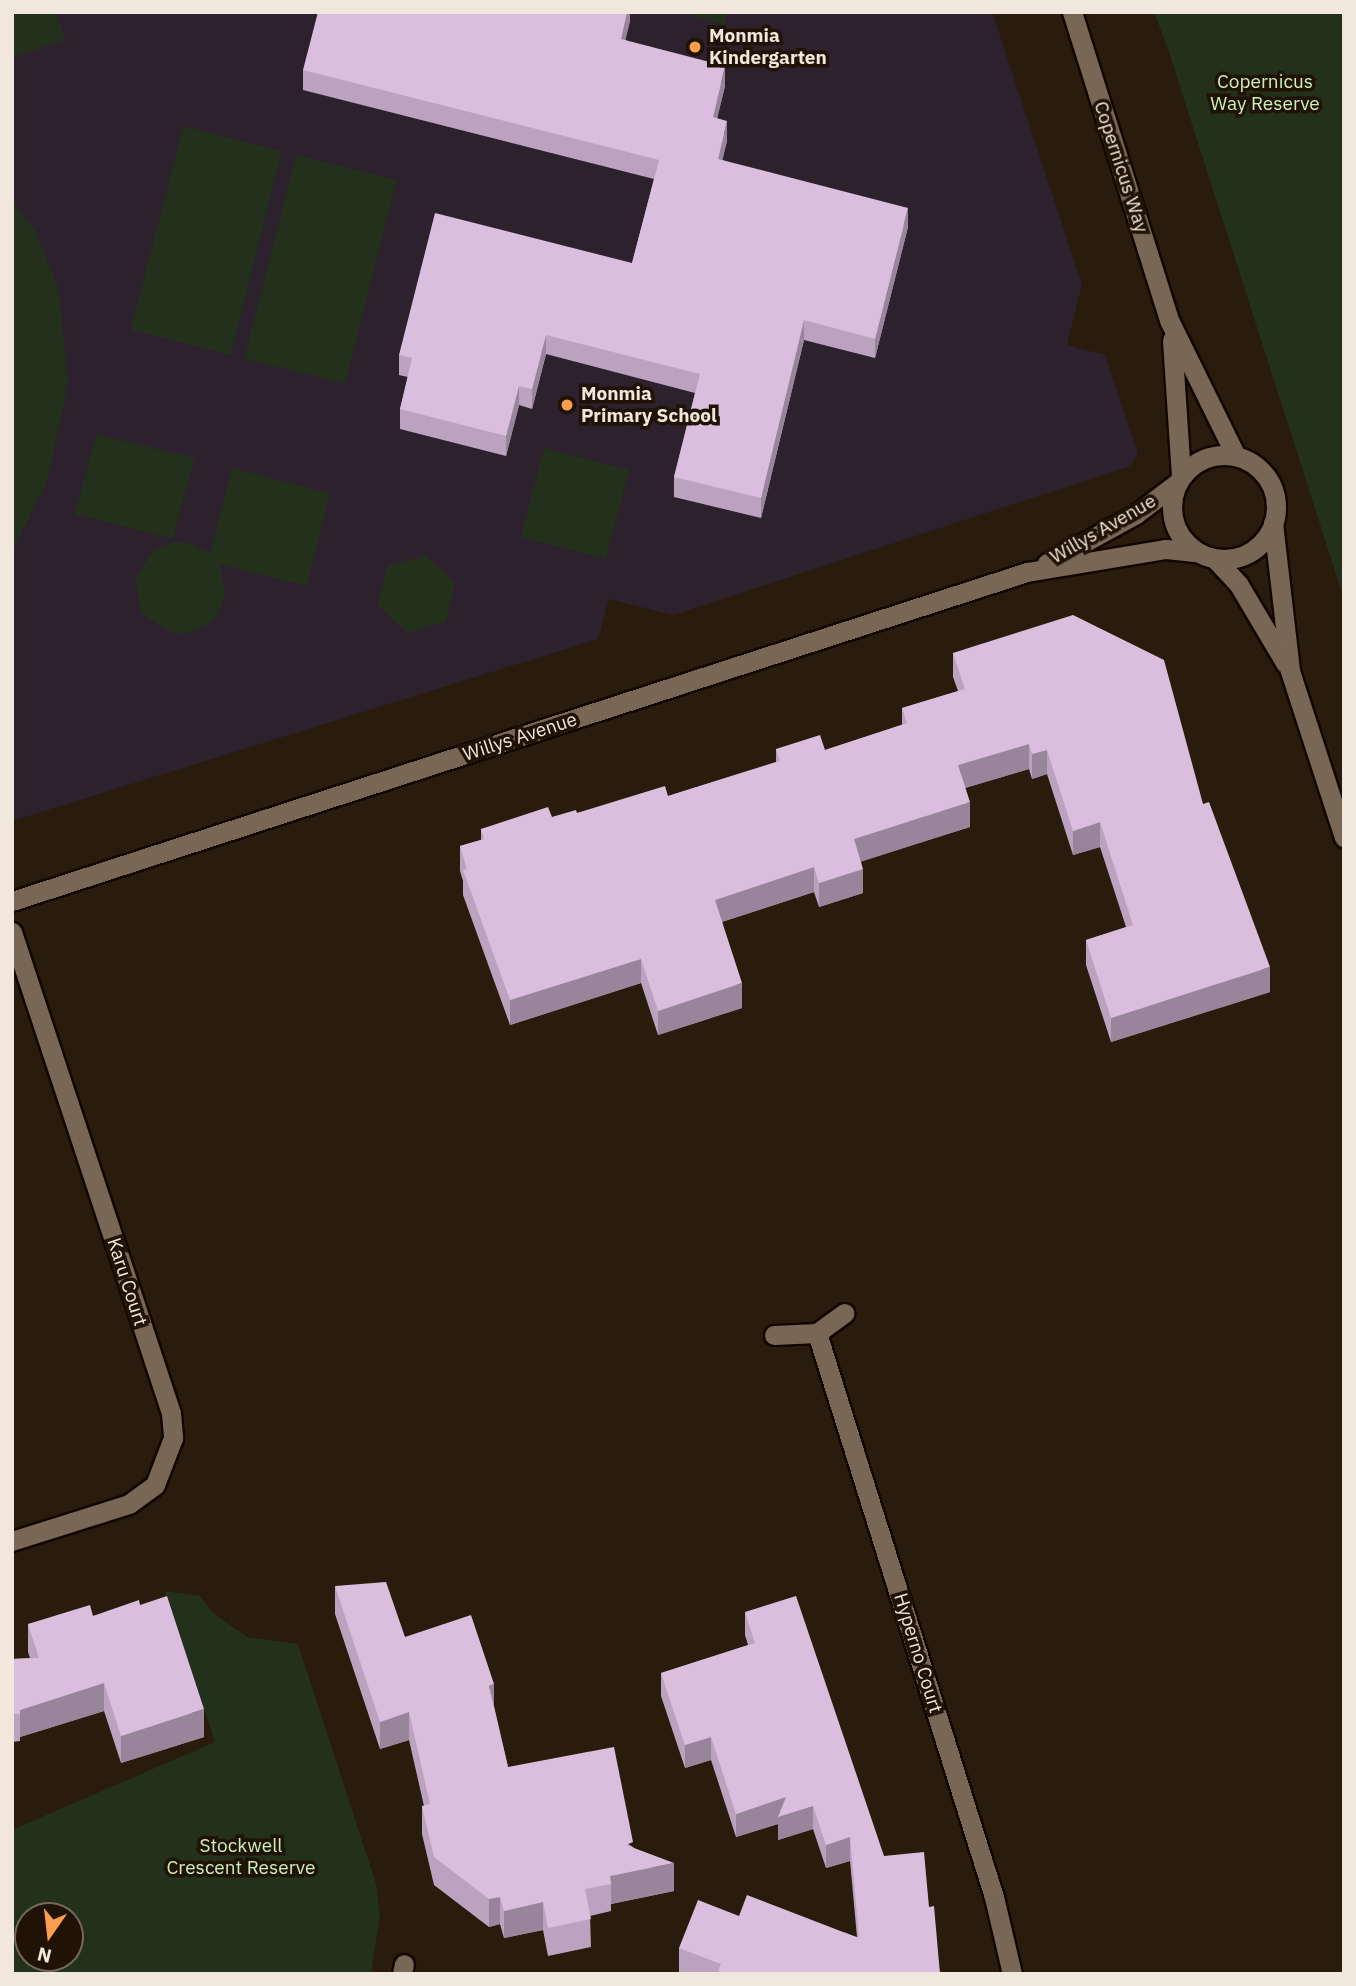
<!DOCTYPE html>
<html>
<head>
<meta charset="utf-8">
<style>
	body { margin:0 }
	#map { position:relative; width:1356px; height:1986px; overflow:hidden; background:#2a1c0c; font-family:"IBM Plex Sans",sans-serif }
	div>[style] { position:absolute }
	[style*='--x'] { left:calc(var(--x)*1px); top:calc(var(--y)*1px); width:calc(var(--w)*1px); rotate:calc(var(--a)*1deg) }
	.education>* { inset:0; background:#2e212e }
	.green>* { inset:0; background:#23301c }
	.roads { filter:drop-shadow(2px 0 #120600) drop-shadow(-2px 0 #120600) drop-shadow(0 2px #120600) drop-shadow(0 -2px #120600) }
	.minor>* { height:19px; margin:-9.5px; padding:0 9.5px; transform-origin:9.5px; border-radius:9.5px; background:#786755 }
	.tertiary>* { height:19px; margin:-9.5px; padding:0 9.5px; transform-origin:9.5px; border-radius:9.5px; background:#786755 }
	.tertiary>.ring { margin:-9.5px; padding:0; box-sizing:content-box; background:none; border:19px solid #786755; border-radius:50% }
	.wall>* { inset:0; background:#bba3bf }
	.shaded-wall>* { inset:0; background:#98859b }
	.building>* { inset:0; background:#d9bede }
	.dots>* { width:19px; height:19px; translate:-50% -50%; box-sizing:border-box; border:4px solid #201204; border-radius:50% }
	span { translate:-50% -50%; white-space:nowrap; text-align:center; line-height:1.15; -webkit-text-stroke:7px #201204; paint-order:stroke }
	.poi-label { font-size:19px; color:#f2e7dd; font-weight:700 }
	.left { translate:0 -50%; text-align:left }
	.park-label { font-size:19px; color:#ccf0b9 }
	.street-label { font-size:19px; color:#f2e7dd }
	.frame { position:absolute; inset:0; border:14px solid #f2e7dd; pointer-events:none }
	.north { position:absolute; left:14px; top:1902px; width:70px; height:70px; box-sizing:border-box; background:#201204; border:2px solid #74675b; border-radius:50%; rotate:194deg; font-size:19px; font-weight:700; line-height:28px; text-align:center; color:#f2e7dd }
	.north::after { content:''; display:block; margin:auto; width:24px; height:32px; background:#fa9f50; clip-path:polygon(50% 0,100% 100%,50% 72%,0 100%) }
</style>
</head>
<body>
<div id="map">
	<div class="education">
		<div style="clip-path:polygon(12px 12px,992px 12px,1082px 285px,1067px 345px,1105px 355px,1138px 454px,1130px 466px,673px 615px,609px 599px,598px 639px,12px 821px)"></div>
	</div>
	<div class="green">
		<div style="clip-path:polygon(12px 12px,56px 12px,65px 40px,12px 57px)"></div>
		<div style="clip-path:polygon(683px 12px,728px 12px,725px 25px)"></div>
		<div style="clip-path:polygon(1154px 12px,1344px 12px,1344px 599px,1168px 49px)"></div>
		<div style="clip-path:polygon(183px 126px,282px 151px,231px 355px,131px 330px)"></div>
		<div style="clip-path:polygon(296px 155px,397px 180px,345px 384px,244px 359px)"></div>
		<div style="clip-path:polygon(12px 200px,35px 231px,58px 286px,68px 382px,48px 480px,12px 551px)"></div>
		<div style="clip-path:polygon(96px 434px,194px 458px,173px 539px,75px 514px)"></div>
		<div style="clip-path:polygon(544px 448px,629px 470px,606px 559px,521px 537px)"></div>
		<div style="clip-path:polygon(232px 468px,330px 493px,307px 586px,220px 565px,225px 597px,218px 614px,206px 626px,188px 633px,171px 633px,141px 613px,135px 578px,155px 549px,172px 542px,190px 543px,210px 553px)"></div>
		<div style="clip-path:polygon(426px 555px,455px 583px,446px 622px,407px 633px,377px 605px,387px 566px)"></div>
		<div style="clip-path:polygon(evenodd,165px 1591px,200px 1596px,213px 1613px,247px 1637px,298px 1644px,376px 1884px,380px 1915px,371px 1974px,12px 1974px,12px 1830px,215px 1742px,165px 1591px,28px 1916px,70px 1916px,70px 1958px,28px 1958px,28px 1916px)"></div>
	</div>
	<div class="roads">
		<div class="minor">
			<div style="--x:12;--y:932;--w:507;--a:71.71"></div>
			<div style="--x:171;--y:1413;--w:25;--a:85"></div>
			<div style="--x:173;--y:1438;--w:50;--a:111"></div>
			<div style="--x:155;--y:1485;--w:32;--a:144"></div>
			<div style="--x:129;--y:1504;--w:123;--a:162.5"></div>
			<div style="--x:817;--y:1333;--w:591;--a:72.58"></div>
			<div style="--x:994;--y:1897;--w:79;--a:76.8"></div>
			<div style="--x:774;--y:1335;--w:43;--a:-2.7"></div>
			<div style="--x:817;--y:1333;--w:34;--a:-36"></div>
			<div style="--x:402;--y:1974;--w:10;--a:-79"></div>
		</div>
		<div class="tertiary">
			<div style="--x:1072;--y:12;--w:325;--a:72.5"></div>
			<div style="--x:1170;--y:322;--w:149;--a:63.8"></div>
			<div style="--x:1172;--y:340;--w:137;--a:86.2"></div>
			<div class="ring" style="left:1172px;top:455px;width:85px;height:85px"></div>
			<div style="--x:1273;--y:523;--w:149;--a:83.4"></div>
			<div style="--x:1290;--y:671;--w:175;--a:72"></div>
			<div style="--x:1215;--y:559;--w:35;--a:47"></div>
			<div style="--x:1239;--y:585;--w:92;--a:59.3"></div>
			<div style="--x:1047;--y:563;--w:102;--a:-28.8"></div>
			<div style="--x:1136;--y:514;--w:51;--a:-37.1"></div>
			<div style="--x:12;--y:901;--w:1067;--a:-17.96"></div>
			<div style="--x:1027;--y:572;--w:141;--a:-9.4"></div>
			<div style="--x:1166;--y:549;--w:31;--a:6"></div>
		</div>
	</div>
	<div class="wall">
		<div style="clip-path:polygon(630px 12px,630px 21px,625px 40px,725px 86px,717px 118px,727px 141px,722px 160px,908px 227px,875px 358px,804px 340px,761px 518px,674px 497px,674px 477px,695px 393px,546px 354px,532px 409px,519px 405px,506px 456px,400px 429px,400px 409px,408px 377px,399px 375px,399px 355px,632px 263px,654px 179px,303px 90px,303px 70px)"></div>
		<div style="clip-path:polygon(953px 653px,1203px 804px,1270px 992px,1111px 1042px,1086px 965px,1086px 940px,1126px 927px,1100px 847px,1073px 855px,1047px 774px,1032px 779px,1029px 769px,965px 788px,970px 827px,861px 861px,863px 893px,819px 907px,814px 892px,722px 922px,742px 1008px,658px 1035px,641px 983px,510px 1025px,463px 895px,463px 881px,460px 871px,460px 846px,481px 840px,481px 829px,577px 813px,668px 796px,776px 762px,776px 749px,825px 750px,902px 725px,902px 708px,958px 691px,953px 677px)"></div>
		<div style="clip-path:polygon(335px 1586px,405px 1637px,494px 1706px,508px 1767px,633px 1847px,674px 1891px,611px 1904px,611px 1911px,590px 1916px,591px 1947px,548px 1956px,543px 1930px,504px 1938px,500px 1924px,489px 1927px,434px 1885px,422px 1834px,422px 1806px,424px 1806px,409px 1740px,380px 1749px,335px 1614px)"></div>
		<div style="clip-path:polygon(140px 1605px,204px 1737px,121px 1763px,104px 1711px,20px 1737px,20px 1741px,12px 1742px,12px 1659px,30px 1658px,28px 1652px,28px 1624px,93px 1616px)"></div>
		<div style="clip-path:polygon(745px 1612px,884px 1856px,929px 1907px,940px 1974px,684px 1974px,679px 1972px,679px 1948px,739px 1916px,857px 1937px,850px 1861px,826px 1868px,813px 1829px,778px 1840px,778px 1824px,736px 1837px,711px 1760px,685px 1768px,661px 1696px,661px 1673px,748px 1645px,745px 1635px)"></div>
	</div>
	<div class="shaded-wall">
		<div style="clip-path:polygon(627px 12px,630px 12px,630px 21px,621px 59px,621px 39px)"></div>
		<div style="clip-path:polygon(725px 66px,725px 86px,713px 136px,713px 117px)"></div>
		<div style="clip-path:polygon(727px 121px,727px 141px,718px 179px,718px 159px)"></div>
		<div style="clip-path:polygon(908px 208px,908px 227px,875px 358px,875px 339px)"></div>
		<div style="clip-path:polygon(804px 320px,804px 340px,761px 518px,761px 498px)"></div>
		<div style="clip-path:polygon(546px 335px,546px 354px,532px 409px,532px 389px)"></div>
		<div style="clip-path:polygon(519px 386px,519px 405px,506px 456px,506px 436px)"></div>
		<div style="clip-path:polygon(1029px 744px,1029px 769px,958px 790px,958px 765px)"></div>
		<div style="clip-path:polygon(1047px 750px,1047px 774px,1032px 779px,1032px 754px)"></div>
		<div style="clip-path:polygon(970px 802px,970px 827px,854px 864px,854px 839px)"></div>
		<div style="clip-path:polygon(1100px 822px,1100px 847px,1073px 855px,1073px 831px)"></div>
		<div style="clip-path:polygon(814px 867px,814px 892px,715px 924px,715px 900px)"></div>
		<div style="clip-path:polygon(863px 869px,863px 893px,819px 907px,819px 883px)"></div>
		<div style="clip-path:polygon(641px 959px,641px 983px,510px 1025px,510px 1000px)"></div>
		<div style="clip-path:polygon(1270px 967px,1270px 992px,1111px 1042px,1111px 1018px)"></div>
		<div style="clip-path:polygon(742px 983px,742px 1008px,658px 1035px,658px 1011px)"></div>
		<div style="clip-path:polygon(104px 1683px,104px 1711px,20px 1737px,20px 1710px)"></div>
		<div style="clip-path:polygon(494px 1684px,494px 1712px,489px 1686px)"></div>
		<div style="clip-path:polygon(204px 1709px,204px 1737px,121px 1763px,121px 1736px)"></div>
		<div style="clip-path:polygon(409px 1712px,409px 1740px,380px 1749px,380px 1722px)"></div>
		<div style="clip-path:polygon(711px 1737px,711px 1760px,685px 1768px,685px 1745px)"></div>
		<div style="clip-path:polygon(786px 1797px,813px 1806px,813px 1829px,778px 1840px,778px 1824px,736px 1837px,736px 1814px)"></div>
		<div style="clip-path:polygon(850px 1837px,850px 1861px,826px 1868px,826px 1845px)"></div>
		<div style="clip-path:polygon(674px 1863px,674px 1891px,611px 1904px,611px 1884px,610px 1876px)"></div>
		<div style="clip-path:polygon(500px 1897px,500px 1924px,489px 1927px,489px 1899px)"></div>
		<div style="clip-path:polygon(543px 1902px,543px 1930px,504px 1938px,504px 1911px)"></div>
	</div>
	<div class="building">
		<div style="clip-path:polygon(318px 12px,627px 12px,621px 39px,725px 66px,713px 117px,727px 121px,718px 159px,908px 208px,875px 339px,804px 320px,761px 498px,674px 477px,700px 374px,546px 335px,532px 389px,519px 386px,506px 436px,400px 409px,412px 358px,399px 355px,435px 213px,632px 263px,659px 160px,303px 70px)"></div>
		<div style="clip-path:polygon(1073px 615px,1164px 660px,1203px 804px,1209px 802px,1270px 967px,1111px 1018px,1086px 940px,1133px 925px,1100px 822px,1073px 831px,1047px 750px,1032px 754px,1029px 744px,958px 765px,970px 802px,854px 839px,863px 869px,819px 883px,814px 867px,715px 900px,742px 983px,658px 1011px,641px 959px,510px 1000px,463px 870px,467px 869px,460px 846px,484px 839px,481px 829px,548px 807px,552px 817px,576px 810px,577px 813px,665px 786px,668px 796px,780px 761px,776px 749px,820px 735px,825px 750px,907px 723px,902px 708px,965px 689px,953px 653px)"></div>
		<div style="clip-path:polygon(386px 1582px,405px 1637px,471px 1615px,494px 1684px,489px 1686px,508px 1767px,614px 1747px,633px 1842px,626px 1845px,674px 1863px,610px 1876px,611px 1884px,585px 1889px,591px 1919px,548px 1928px,543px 1902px,504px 1911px,500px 1897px,489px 1899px,434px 1857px,422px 1806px,430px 1804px,409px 1712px,380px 1722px,335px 1586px)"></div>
		<div style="clip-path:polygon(167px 1596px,204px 1709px,121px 1736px,104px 1683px,20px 1710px,20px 1714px,12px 1714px,12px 1659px,39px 1658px,28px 1624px,90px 1605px,93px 1616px,139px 1600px,140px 1605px)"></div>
		<div style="clip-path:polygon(796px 1596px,884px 1856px,924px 1852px,929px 1907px,934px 1906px,940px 1974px,727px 1974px,718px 1971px,721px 1964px,679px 1948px,698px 1900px,739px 1916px,747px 1895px,859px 1938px,850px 1837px,826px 1845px,813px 1806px,778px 1817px,786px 1797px,736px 1814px,711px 1737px,685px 1745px,661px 1673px,755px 1643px,745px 1612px)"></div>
	</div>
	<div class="dots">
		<div style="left:695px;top:47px;background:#fa9f50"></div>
		<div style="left:567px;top:405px;background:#fa9f50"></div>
	</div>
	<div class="poi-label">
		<span class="left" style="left:709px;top:47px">Monmia<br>Kindergarten</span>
		<span class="left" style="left:581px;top:405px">Monmia<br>Primary School</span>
	</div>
	<div class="park-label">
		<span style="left:1265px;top:93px">Copernicus<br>Way Reserve</span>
		<span style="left:241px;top:1857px">Stockwell<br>Crescent Reserve</span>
	</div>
	<div class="street-label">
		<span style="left:1121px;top:167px;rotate:72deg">Copernicus Way</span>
		<span style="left:1103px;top:529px;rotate:-30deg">Willys Avenue</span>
		<span style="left:520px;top:737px;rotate:-18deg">Willys Avenue</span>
		<span style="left:127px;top:1282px;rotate:72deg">Karu Court</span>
		<span style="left:918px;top:1653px;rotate:73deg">Hyperno Court</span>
	</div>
	<div class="frame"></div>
	<div class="north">N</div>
</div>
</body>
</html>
